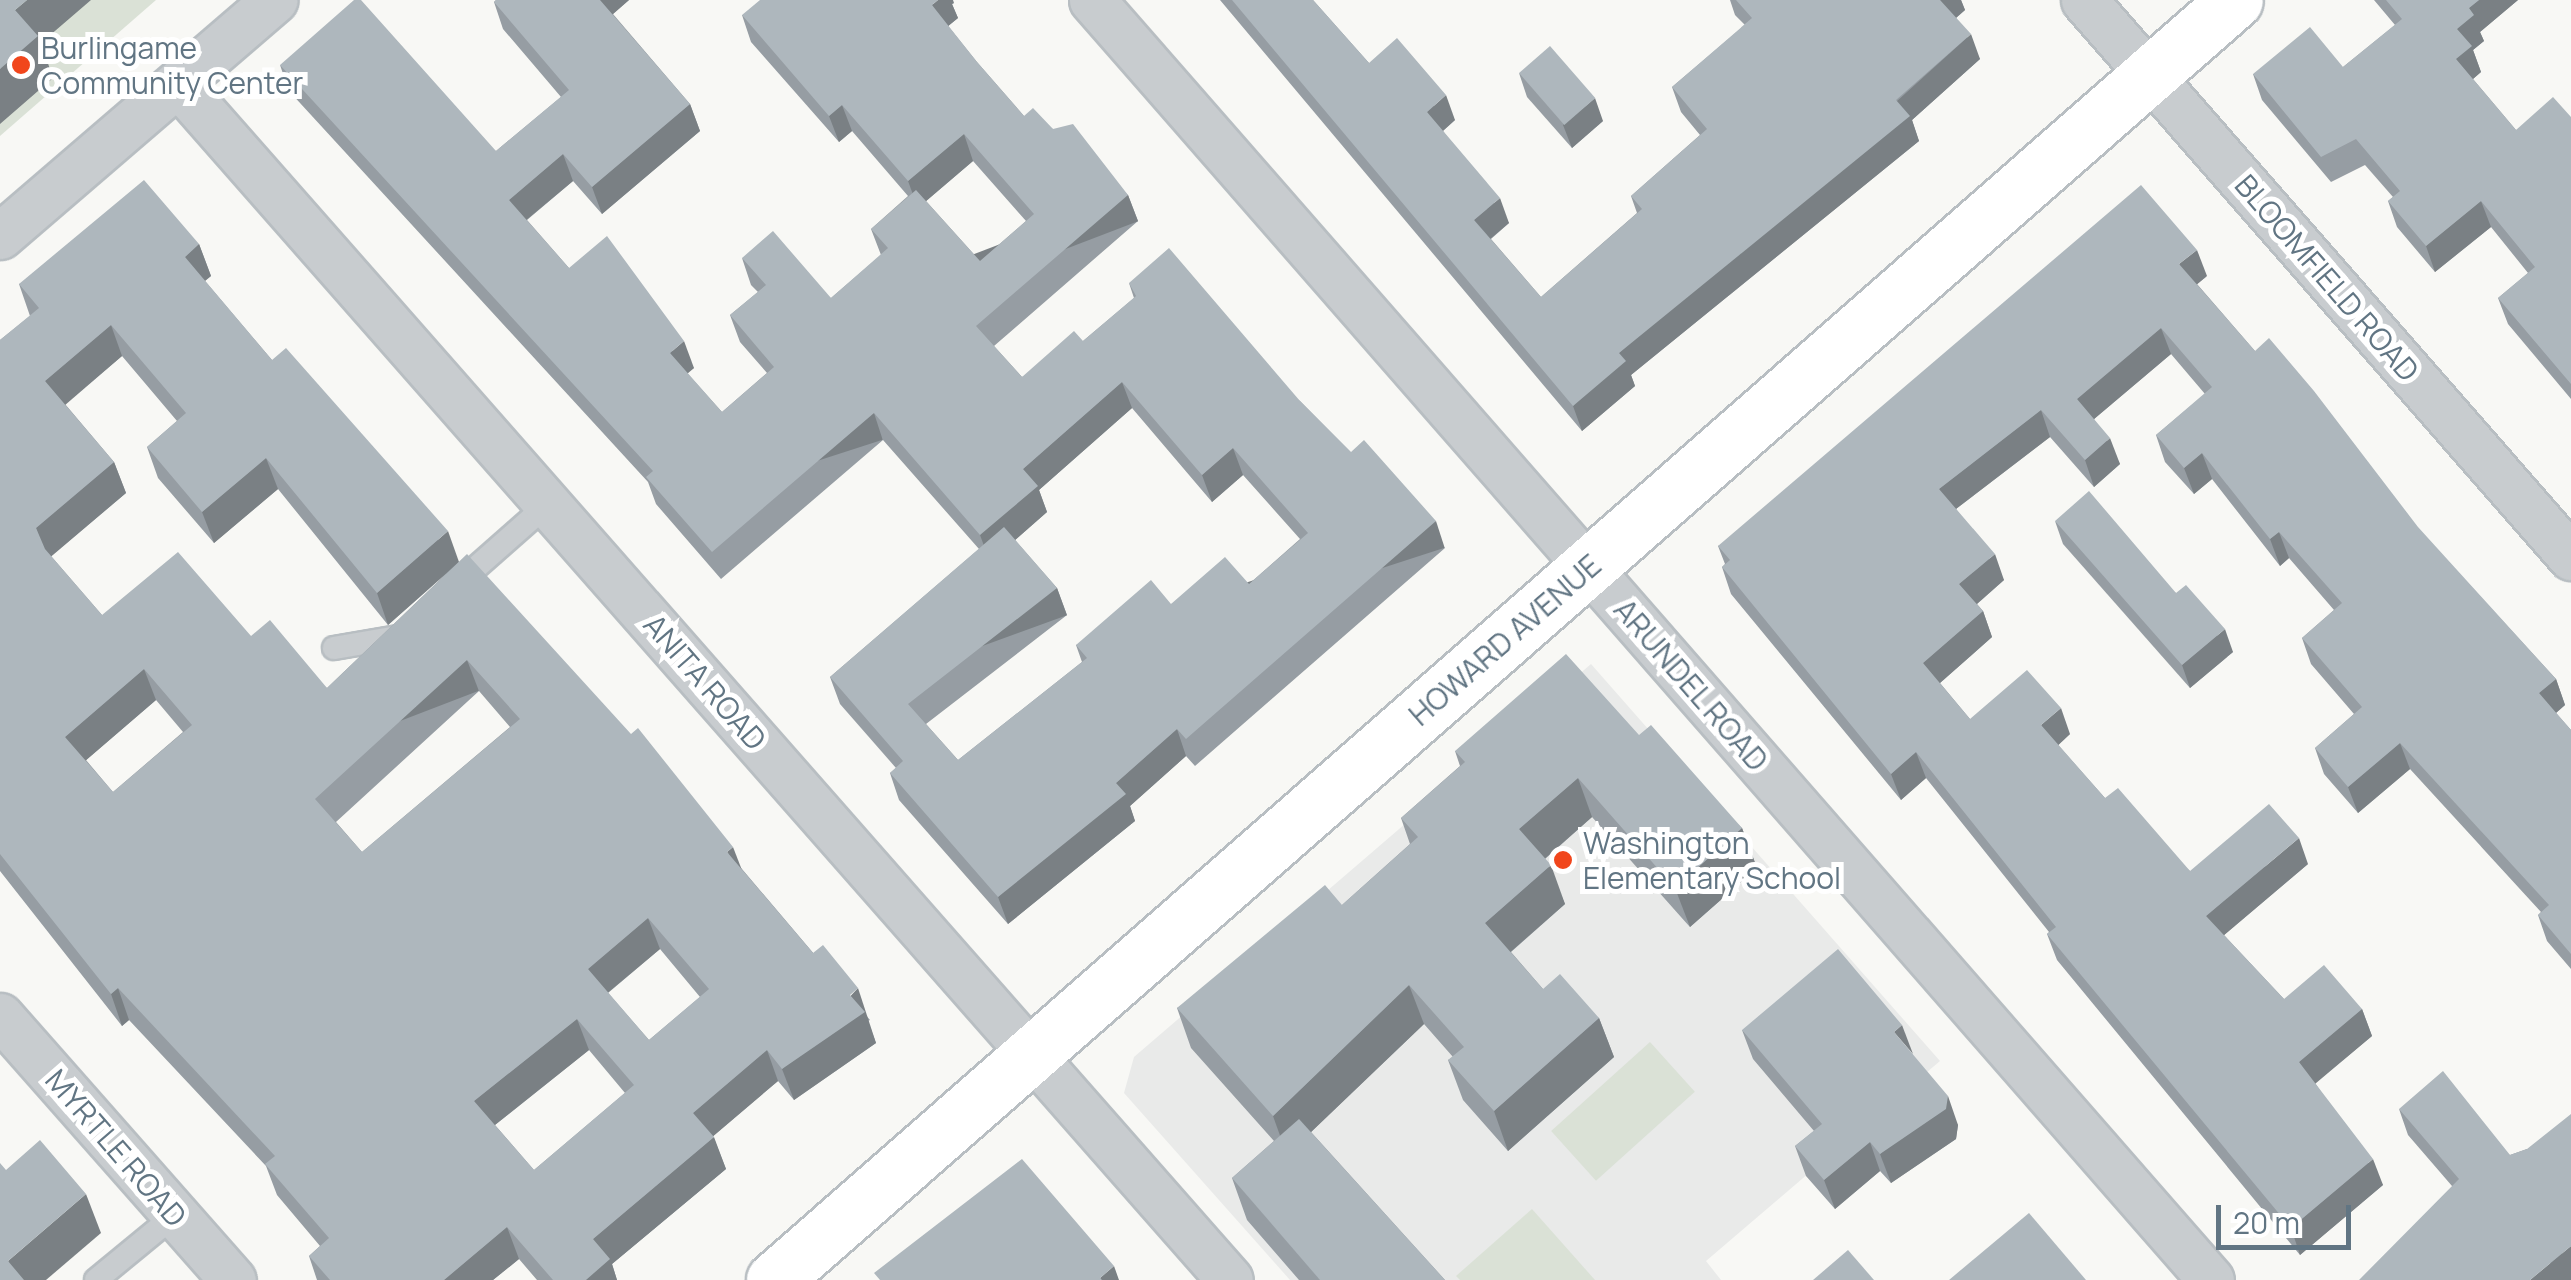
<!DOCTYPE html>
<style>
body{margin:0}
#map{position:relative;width:2571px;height:1280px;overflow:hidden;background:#f8f8f5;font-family:Manrope,sans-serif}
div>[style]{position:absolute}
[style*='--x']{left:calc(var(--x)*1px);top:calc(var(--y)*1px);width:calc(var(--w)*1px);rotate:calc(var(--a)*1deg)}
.built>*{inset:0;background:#e9eae9}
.green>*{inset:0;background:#dae1d6;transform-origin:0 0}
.roads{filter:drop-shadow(2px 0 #b8bec2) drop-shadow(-2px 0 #b8bec2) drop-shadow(0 2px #b8bec2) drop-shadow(0 -2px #b8bec2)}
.lane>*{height:22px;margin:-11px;padding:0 11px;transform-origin:11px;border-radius:11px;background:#c8cccf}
.street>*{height:45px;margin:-22.5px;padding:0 22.5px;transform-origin:22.5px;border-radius:22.5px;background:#c8cccf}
.secondary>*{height:55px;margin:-27.5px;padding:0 27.5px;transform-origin:27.5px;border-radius:27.5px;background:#fff}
.wall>*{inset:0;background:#969da3}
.shaded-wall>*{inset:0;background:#7a8084;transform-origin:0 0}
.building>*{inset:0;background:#aeb7bd;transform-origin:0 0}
.dots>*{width:28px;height:28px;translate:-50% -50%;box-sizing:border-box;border:5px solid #fff;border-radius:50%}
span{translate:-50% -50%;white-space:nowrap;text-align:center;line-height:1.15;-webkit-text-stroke:10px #fff;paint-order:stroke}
.poi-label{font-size:30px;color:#617583}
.left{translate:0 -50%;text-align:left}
.street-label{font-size:30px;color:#617583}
.scale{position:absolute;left:2216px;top:1205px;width:135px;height:45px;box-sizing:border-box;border:5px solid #617583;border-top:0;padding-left:12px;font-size:30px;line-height:35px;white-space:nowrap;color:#617583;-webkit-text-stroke:8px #fff;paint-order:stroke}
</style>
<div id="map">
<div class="built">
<i style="clip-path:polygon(1591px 664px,1940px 1061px,1706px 1261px,1721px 1280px,1290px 1280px,1124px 1093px,1134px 1057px)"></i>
</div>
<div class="green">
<i style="clip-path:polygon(0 0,156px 0,0 136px)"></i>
<i style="left:1650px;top:1042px;width:67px;height:133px;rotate:48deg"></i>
<i style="clip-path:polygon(1532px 1209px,1595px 1280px,1460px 1280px,1456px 1276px)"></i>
</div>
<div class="roads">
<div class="lane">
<i style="--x:455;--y:586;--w:124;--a:-41.4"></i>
<i style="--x:334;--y:648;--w:65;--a:-9.8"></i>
<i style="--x:96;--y:1280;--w:102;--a:-39.4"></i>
</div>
<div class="street">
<i style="--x:1092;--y:0;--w:1700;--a:48.84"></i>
<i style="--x:2084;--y:0;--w:740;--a:48.84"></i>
<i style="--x:179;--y:85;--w:1591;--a:48.67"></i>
<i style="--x:0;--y:236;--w:362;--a:-40.7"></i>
<i style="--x:0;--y:1016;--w:352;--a:48.6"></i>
</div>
<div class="secondary">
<i style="--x:774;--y:1280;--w:1942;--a:-41.22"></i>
</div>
</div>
<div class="wall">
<i style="clip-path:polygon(evenodd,496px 0,629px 0,613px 14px,690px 104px,700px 131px,602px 214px,573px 181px,527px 220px,569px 268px,694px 368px,687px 373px,722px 412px,767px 373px,740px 342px,730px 315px,758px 292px,751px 285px,742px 258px,831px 298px,881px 255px,871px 229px,908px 196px,852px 131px,839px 142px,751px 42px,742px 15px,954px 3px,952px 4px,958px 18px,948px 26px,977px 62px,1024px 116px,1053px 129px,1128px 195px,1138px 221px,994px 346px,1022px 377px,1083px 341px,1134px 298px,1129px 283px,1300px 401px,1445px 548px,1195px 766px,1186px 756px,1130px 806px,1135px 821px,1008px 924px,899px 800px,890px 773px,896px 768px,840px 704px,830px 677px,979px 549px,883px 440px,721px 579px,656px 504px,648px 482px,289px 91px,280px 65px,496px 151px,561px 97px,503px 29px,494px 2px,496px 0,973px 161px,1026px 221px,980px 261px,926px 201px,973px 161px,496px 0,1132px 408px,1212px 502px,1243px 475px,1300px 539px,1249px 584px,1171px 604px,1076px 645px,1082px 662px,958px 760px,926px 724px,1067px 615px,1057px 588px,1015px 540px,1047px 512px,1039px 490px,1132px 408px)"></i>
<i style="clip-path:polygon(1220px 0,1313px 0,1369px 63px,1455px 120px,1443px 131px,1509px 223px,1491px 239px,1541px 297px,1637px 213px,1631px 196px,1700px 135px,1681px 112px,1672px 87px,1745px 25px,1735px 15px,1730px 0,1961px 0,1965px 10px,1956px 18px,1980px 59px,1912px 120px,1919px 141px,1631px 375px,1635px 386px,1582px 431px)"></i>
<i style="clip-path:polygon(2374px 0,2518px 0,2480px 32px,2484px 41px,2473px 50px,2481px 72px,2473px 79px,2516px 130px,2571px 117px,2571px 399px,2508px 324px,2498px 298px,2528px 273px,2491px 227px,2435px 272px,2397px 227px,2388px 201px,2393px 197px,2365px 165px,2331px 182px,2262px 100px,2253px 74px,2343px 67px,2395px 25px)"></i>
<i style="clip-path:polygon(1519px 73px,1603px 121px,1572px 148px,1527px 97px)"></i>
<i style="clip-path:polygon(evenodd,199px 244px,211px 276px,205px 281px,272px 360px,742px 869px,870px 1020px,868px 1021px,876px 1043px,794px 1100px,778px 1081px,713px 1136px,726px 1169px,612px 1264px,617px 1280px,537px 1280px,519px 1259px,493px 1280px,317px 1280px,309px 1256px,320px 1246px,277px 1195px,266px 1166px,129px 1020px,122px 1026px,0 871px,0 340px,30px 316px,19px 284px,199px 244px,122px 356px,177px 421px,147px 447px,158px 478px,214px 543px,278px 489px,388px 625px,447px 573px,327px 688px,251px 636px,102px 615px,51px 556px,126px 493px,114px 462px,65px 404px,122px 356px,199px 244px,479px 691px,510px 727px,362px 852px,336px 822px,479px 691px,199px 244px,156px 700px,183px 732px,113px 792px,86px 760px,156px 700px,199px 244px,660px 949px,700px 997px,649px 1040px,608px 993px,660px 949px,199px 244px,589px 1050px,625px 1093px,534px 1170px,495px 1125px,589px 1050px)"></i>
<i style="clip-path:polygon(2207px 276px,2197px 284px,2255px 351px,2556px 679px,2565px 705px,2556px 713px,2571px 730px,2571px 969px,2547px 941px,2538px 915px,2541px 912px,2410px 769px,2358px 813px,2324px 774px,2315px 748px,2354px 714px,2311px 664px,2302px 638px,2334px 610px,2289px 558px,2280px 566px,2212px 479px,2194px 494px,2165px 462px,2156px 435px,2205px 394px,2171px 354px,2094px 419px,2120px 464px,2094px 487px,2050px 437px,1956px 509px,2004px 580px,1977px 604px,1983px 611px,1992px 637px,1940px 683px,1970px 719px,2070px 734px,2058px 745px,2105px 798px,2190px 871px,2308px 864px,2224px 935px,2284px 999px,2362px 1009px,2372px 1036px,2315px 1083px,2383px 1185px,2300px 1255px,2057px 960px,2047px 934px,2049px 932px,1926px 778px,1901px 800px,1731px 594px,1722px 567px,1725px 564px,1718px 546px)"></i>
<i style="clip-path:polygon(2055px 521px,2176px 593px,2233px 652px,2190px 688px,2063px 544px)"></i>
<i style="clip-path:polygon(1639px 735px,1742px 828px,1757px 868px,1690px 927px,1592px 817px,1545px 859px,1565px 904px,1511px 952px,1543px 989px,1599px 1018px,1614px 1057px,1508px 1151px,1463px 1100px,1448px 1060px,1453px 1057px,1424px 1024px,1311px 1132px,1445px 1280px,1299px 1280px,1247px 1220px,1232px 1178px,1274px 1141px,1191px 1048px,1177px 1008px,1342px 905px,1410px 844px,1401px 818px,1460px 766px,1455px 751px)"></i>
<i style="clip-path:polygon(1742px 1030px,1912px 1054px,1958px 1125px,1956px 1139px,1891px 1183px,1880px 1171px,1835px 1209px,1806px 1176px,1795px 1146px,1814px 1131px,1753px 1059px)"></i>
<i style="clip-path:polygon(2399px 1109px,2510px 1155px,2527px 1149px,2571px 1280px,2452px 1186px,2408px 1135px)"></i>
</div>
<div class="shaded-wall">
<i style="clip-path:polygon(27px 0,91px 0,41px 43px,53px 78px,0 124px,0 69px,15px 10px)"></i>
<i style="clip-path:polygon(598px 0,629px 0,605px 21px)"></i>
<i style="clip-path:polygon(938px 0,953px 0,954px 3px,952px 4px,958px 18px,941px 32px,932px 5px)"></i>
<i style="clip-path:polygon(1940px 0,1961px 0,1965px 10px,1949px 24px)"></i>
<i style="clip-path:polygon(2479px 0,2518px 0,2480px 32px,2484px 41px,2473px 50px,2481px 72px,2466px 85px,2456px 59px,2457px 29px,2469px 8px)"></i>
<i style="clip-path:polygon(1971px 34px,1980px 59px,1912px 120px,1919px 141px,1631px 375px,1635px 386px,1582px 431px,1573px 406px,1619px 353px)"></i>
<i style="clip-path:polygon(1446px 95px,1455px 120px,1436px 137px,1427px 112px)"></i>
<i style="clip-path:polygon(1595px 98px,1603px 121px,1572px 148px,1563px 125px)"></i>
<i style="clip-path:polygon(690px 104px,700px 131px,602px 214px,592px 187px)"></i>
<i style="clip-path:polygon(842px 105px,852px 131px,839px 142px,829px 116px)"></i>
<i style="clip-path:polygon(964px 134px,973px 161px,918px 208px,908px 181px)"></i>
<i style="clip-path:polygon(563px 154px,573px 181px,519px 226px,509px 200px)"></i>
<i style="left:1128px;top:195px;width:28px;height:201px;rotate:69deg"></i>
<i style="clip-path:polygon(1500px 198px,1509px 223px,1483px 245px,1474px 220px)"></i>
<i style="clip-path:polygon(2481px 201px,2491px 227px,2435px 272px,2426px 246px)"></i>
<i style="clip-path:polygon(199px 244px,211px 276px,196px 288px,185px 257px)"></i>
<i style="clip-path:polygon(2197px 250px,2207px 276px,2189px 291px,2179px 264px)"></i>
<i style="clip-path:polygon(111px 325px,122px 356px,57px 412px,45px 381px)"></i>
<i style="clip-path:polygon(2161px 328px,2171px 354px,2087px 425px,2077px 399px)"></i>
<i style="clip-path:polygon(684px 341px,694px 368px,680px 380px,670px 353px)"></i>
<i style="clip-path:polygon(1122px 382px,1132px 408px,1039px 490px,1047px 512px,990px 562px,980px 535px,1023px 469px)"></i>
<i style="clip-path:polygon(2041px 410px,2050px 437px,1948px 515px,1939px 489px)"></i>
<i style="left:874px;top:413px;width:28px;height:213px;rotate:72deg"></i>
<i style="clip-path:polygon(2110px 438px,2120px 464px,2094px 487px,2085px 460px)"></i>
<i style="clip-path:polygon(1233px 448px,1243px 475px,1212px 502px,1202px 475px)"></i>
<i style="clip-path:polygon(2202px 453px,2212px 479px,2194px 494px,2184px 468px)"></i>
<i style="clip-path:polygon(266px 458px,278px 489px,214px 543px,202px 512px)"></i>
<i style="clip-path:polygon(114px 462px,126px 493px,47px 560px,36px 528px)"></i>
<i style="left:1436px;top:521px;width:28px;height:332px;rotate:72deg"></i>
<i style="clip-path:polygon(448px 531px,459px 562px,388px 625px,377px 593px)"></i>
<i style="clip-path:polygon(2279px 532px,2289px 558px,2280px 566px,2270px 539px)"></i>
<i style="clip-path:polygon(1995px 554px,2004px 580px,1969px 611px,1959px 584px)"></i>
<i style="left:1057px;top:588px;width:29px;height:189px;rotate:70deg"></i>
<i style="clip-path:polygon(1983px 611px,1992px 637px,1932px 690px,1923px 663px)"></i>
<i style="clip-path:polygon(2225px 629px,2233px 652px,2190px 688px,2182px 665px)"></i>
<i style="left:467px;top:660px;width:33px;height:206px;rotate:69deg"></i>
<i style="clip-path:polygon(144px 669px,156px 700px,77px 768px,65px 737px)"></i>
<i style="clip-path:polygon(2556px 679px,2565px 705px,2549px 719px,2539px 693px)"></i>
<i style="clip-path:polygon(2061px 708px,2070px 734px,2051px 752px,2041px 725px)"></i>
<i style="clip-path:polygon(1177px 729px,1186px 756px,1130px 806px,1135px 821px,1008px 924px,998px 897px,1116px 783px)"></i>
<i style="clip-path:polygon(2400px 743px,2410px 769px,2358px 813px,2348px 787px)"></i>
<i style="clip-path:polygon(1916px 752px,1926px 778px,1901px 800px,1891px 774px)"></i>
<i style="clip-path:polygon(1578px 778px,1592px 817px,1533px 869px,1519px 829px)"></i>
<i style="clip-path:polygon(1742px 828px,1757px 868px,1690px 927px,1675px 888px)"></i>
<i style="clip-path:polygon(2299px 838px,2308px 864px,2216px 942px,2206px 916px)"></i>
<i style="clip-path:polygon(733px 847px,745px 878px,727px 852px)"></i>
<i style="clip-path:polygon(1551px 865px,1565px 904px,1499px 962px,1485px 923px)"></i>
<i style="clip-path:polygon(648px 918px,660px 949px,599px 1000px,588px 969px)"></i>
<i style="clip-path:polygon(1409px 985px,1424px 1024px,1287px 1155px,1273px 1116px)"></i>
<i style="clip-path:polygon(118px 988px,129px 1020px,122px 1026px,111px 994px)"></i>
<i style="clip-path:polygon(858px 988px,876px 1043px,794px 1100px,782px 1069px)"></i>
<i style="clip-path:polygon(2362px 1009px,2372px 1036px,2309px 1089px,2299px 1062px)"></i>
<i style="clip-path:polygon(1599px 1018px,1614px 1057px,1508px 1151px,1494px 1111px)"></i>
<i style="clip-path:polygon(577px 1019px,589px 1050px,486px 1132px,474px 1101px)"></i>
<i style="clip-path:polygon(1902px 1025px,1913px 1054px,1894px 1032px)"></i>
<i style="clip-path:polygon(767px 1050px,778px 1081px,704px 1144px,693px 1113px)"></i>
<i style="clip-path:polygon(1948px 1096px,1958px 1125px,1956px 1139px,1891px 1183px,1880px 1154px)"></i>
<i style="clip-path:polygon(714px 1137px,726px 1169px,612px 1264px,617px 1280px,586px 1280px,593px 1239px)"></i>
<i style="clip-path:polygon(1870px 1142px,1880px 1171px,1835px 1209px,1824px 1180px)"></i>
<i style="clip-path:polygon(2373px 1159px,2383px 1185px,2300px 1255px,2291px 1228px)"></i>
<i style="clip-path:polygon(86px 1194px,101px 1233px,46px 1280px,15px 1280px,8px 1261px)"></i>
<i style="clip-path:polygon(507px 1227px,519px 1259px,493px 1280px,444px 1280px)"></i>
<i style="clip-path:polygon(2571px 1246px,2571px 1280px,2530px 1280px)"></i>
<i style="clip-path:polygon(1114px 1266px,1119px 1280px,1101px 1280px,1100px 1278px)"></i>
</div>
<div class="building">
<i style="clip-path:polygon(0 0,27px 0,15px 10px,38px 36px,0 69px)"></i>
<i style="clip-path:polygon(354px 0,361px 0,496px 151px,569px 90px,494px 2px,496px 0,600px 0,690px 104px,592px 187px,563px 154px,509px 200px,569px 268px,607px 236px,684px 341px,670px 353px,722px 412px,774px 367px,730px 315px,766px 285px,742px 258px,773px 231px,831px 298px,888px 248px,871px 229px,916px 190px,980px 261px,1034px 214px,964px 134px,908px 181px,842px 105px,829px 116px,742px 15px,760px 0,938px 0,932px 5px,977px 62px,1024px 116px,1033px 108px,1053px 129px,1073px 124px,1128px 195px,976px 326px,1022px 377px,1074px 331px,1083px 341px,1136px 296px,1129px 283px,1169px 248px,1300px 401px,1351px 452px,1364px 440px,1436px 521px,1186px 739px,1177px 729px,1116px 783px,1126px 794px,998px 897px,890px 773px,903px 761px,830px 677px,1004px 527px,1057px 588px,908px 704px,958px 760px,1087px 658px,1076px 645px,1151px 580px,1171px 604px,1225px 557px,1249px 584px,1308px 533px,1233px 448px,1202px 475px,1122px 382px,1023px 469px,1038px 486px,980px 535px,874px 413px,712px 552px,646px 477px,653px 471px,280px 65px)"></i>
<i style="clip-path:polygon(1232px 0,1313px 0,1369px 63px,1397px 38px,1446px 95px,1427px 112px,1500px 198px,1474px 220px,1541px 297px,1642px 209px,1631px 196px,1707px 129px,1672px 87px,1752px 18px,1736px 0,1940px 0,1971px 34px,1896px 100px,1910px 116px,1619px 353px,1626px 361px,1573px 406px)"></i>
<i style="clip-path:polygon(2386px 0,2479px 0,2469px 8px,2474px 15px,2457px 29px,2472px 46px,2456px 59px,2516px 130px,2553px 97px,2571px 117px,2571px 384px,2498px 298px,2535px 267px,2481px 201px,2426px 246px,2388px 201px,2400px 191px,2356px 139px,2321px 157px,2253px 74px,2310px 27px,2343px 67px,2402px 19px)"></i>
<i style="left:1550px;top:46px;width:69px;height:41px;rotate:49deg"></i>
<i style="clip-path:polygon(evenodd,144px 180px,199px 244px,185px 257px,272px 360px,286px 348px,448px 531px,377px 593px,266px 458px,202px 512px,147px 447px,186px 413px,111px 325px,45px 381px,114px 462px,36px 528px,45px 549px,102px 615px,178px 552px,251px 636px,270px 620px,327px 688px,467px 554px,631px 734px,638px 728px,733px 847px,727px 852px,813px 953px,823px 945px,858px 988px,850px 995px,865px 1012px,782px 1069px,767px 1050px,693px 1113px,714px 1137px,593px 1239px,610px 1259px,586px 1280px,553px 1280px,507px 1227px,444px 1280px,330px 1280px,309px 1256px,329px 1238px,265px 1164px,275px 1156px,118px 988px,111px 994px,0 854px,0 340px,39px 308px,19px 284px,144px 180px,467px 660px,520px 719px,362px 852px,315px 799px,467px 660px,144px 180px,144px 669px,192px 725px,113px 792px,65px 737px,144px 669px,144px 180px,648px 918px,709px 989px,649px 1040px,588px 969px,648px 918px,144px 180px,577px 1019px,634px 1085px,534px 1170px,474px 1101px,577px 1019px)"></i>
<i style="clip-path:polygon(2141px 185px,2197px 250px,2179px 264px,2255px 351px,2269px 338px,2314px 391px,2418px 527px,2556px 679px,2539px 693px,2571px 730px,2571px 954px,2538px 915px,2549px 905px,2400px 743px,2348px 787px,2315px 748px,2362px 707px,2302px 638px,2342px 603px,2279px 532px,2270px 539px,2202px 453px,2184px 468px,2156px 435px,2212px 387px,2161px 328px,2077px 399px,2110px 438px,2085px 460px,2041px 410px,1939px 489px,1995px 554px,1959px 584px,1983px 611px,1923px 663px,1970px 719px,2027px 670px,2061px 708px,2041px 725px,2105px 798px,2118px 788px,2190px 871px,2269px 804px,2299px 838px,2206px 916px,2284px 999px,2324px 965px,2362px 1009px,2299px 1062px,2373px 1159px,2291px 1228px,2047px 934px,2056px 927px,1916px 752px,1891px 774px,1722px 567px,1730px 560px,1718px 546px)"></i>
<i style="clip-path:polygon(2089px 491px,2176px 593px,2186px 585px,2225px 629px,2182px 665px,2055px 521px)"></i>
<i style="clip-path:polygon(1566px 654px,1639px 735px,1651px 725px,1742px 828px,1675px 888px,1578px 778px,1519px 829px,1551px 865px,1485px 923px,1543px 989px,1560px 974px,1599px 1018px,1494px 1111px,1448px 1060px,1464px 1047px,1409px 985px,1273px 1116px,1177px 1008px,1325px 885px,1342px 905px,1418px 837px,1401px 818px,1465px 762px,1455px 751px)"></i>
<i style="clip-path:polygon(1838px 949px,1902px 1025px,1894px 1032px,1948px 1096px,1946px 1109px,1880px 1154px,1870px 1142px,1824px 1180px,1795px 1146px,1822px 1124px,1742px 1030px)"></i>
<i style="clip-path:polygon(2443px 1071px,2510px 1155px,2527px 1149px,2571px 1114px,2571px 1246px,2530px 1280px,2359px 1280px,2459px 1179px,2399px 1109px)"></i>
<i style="clip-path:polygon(1299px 1119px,1445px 1280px,1320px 1280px,1232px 1178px)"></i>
<i style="clip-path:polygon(40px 1140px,86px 1194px,8px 1261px,24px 1280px,0 1280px,0 1163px,6px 1170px)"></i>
<i style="clip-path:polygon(1022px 1159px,1114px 1266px,1100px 1278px,1102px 1280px,880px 1280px,874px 1273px)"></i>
<i style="clip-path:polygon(2029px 1213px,2086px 1280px,1949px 1280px)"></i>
<i style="clip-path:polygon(1848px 1250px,1874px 1280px,1813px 1280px)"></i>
</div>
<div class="dots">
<i style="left:21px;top:65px;background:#f1461c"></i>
<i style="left:1563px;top:860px;background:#f1461c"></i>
</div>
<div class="poi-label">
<span class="left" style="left:41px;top:65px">Burlingame<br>Community Center</span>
<span class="left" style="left:1583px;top:860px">Washington<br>Elementary School</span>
</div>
<div class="street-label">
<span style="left:2327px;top:278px;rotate:49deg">BLOOMFIELD ROAD</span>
<span style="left:1505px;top:640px;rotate:-41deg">HOWARD AVENUE</span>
<span style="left:705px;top:682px;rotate:49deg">ANITA ROAD</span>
<span style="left:1691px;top:685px;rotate:49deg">ARUNDEL ROAD</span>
<span style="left:116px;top:1148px;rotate:49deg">MYRTLE ROAD</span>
</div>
<div class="scale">20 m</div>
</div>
